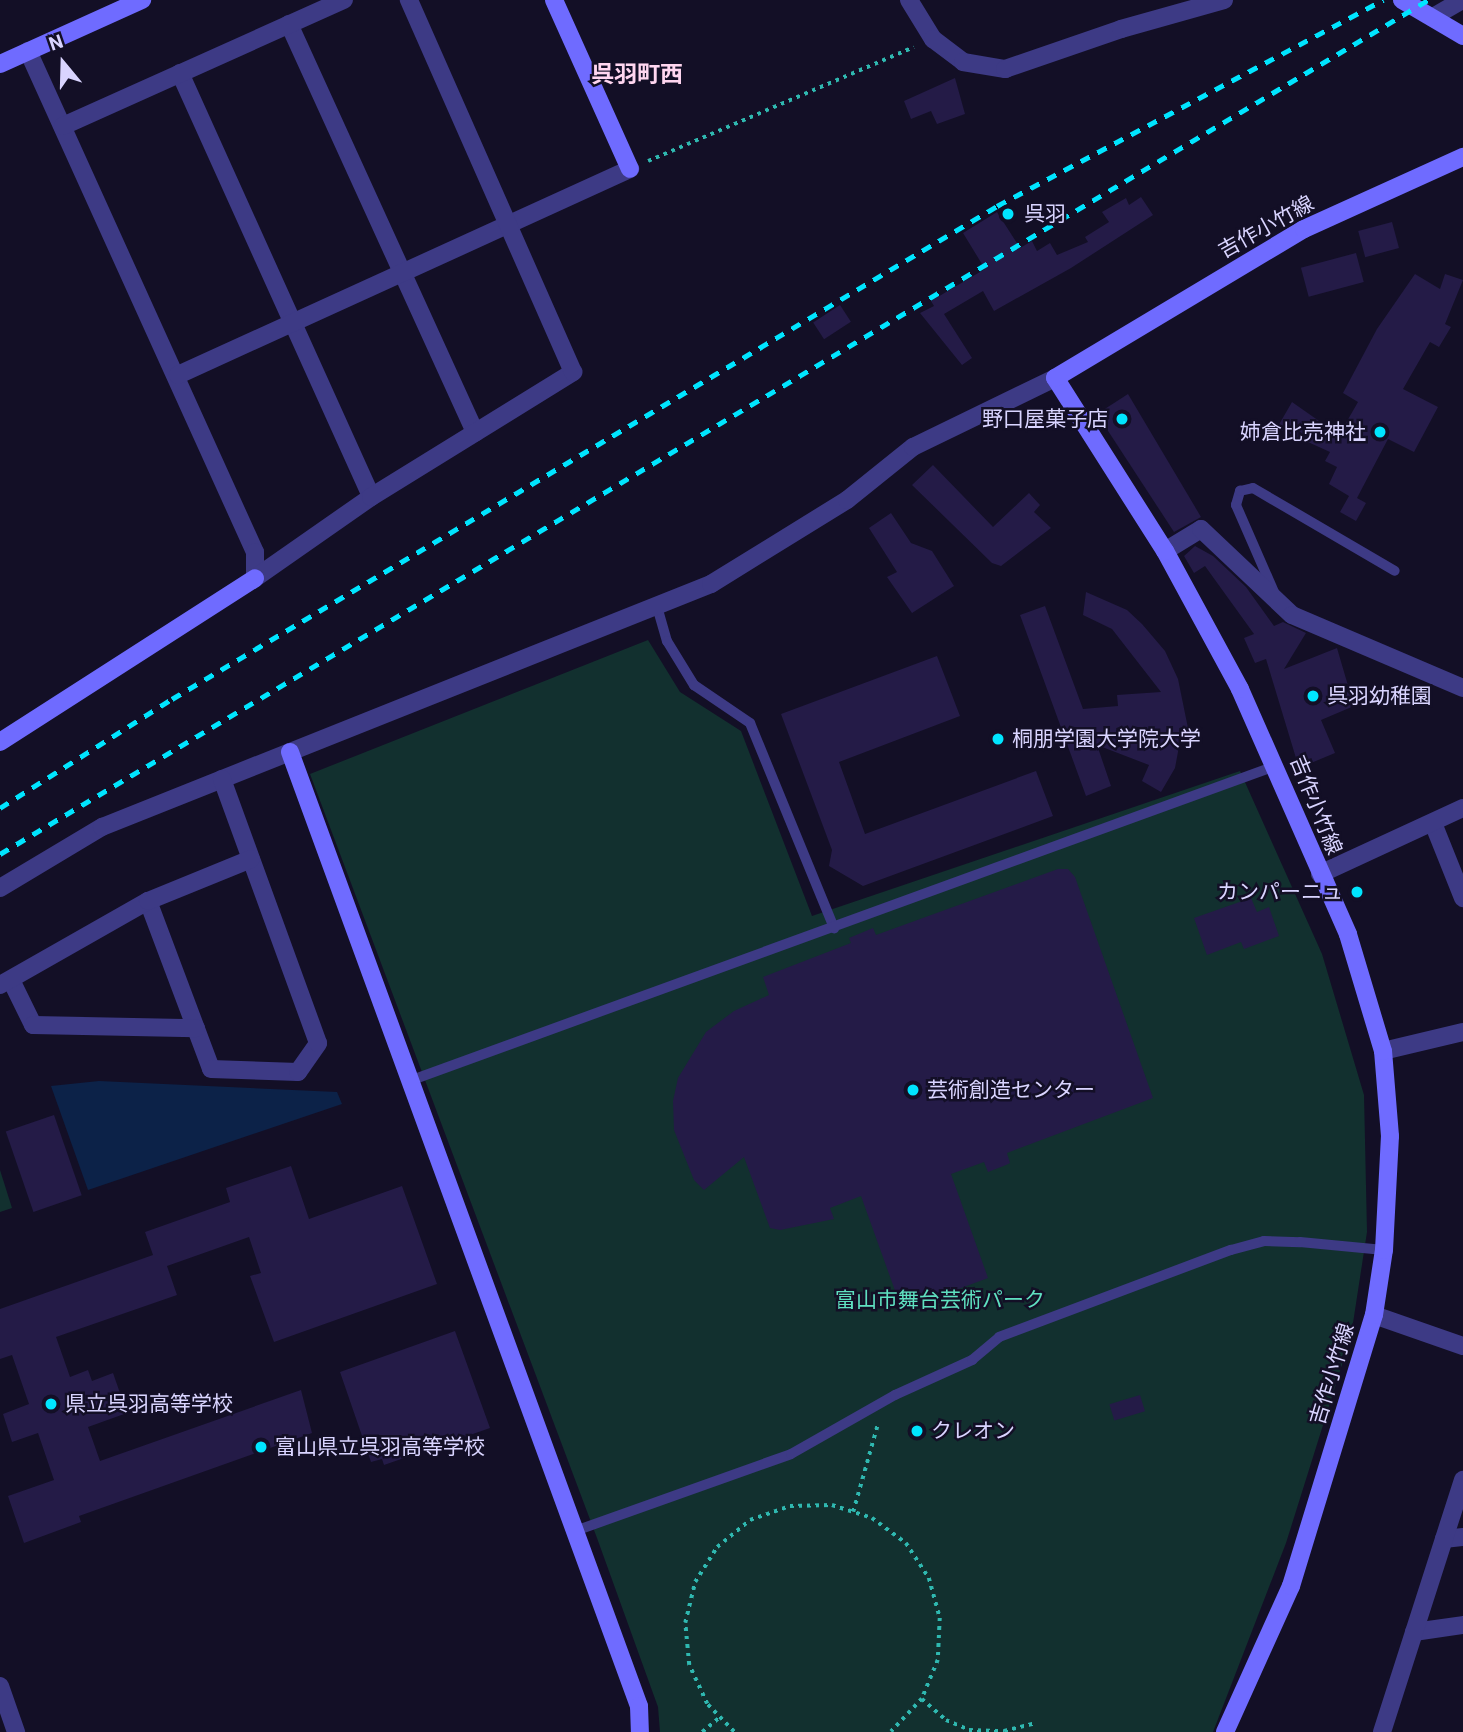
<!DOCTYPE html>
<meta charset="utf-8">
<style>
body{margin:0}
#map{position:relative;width:1463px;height:1732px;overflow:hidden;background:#130f26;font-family:Roboto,"Noto Sans JP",sans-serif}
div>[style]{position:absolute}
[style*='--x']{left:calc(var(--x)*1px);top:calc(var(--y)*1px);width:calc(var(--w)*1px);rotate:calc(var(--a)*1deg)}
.green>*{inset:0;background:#12302f}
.water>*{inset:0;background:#0c2248}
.building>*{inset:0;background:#241b47;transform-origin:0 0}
.path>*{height:3.5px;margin-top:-1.75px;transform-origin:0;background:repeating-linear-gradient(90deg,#2fb8b0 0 3.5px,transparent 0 8.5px)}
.lane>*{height:10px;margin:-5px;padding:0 5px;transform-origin:5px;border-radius:5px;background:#3d3a85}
.street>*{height:18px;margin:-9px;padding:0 9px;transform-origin:9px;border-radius:9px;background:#3d3a85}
.secondary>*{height:18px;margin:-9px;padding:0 9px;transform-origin:9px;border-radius:9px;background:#6f6bff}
.rail>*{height:5px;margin-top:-2.5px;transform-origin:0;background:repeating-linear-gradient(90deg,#00e5ff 0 10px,transparent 0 19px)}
.dots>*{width:19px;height:19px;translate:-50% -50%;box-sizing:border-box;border:4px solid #130f26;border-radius:50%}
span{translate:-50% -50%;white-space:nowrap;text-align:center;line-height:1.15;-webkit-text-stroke:5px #130f26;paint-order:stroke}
.poi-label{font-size:21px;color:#d9d4ff}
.left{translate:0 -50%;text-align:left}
.right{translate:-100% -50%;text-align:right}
.street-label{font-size:21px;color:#d9d4ff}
.park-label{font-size:21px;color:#5fe0c0}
.neighbourhood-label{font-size:23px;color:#ffd6f0;font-weight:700}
.north{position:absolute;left:28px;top:28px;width:70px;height:70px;-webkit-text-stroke:5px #130f26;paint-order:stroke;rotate:341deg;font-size:19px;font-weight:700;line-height:28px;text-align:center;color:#d9d4ff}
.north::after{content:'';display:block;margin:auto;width:24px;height:32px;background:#d9d4ff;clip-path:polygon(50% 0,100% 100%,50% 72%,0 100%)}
</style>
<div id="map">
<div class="green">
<i style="clip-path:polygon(648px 640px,680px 692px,741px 731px,812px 916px,1240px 771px,1322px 954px,1364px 1095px,1367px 1232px,1351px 1336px,1286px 1543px,1213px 1732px,660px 1732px,658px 1707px,597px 1538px,310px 774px)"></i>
<i style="clip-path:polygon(0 1170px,12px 1208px,0 1212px)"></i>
</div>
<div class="water">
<i style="clip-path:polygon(99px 1081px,337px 1092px,342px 1104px,88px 1190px,51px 1086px)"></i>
</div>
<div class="building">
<i style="clip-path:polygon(955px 78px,965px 114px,937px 124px,931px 111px,911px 119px,904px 101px)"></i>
<i style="clip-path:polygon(1141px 197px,1153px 215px,1071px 268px,994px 311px,983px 291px,944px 314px,972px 358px,962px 365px,920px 313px,934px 306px,931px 301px,985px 269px,963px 233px,997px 212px,1020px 248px,1032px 241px,1037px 251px,1050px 243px,1057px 255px,1088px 242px,1085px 237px,1109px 222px,1102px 212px,1126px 198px,1129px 205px)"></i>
<i style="left:1392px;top:222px;width:27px;height:35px;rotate:75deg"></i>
<i style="left:1356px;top:253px;width:30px;height:57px;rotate:75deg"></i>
<i style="clip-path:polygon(1415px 274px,1440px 289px,1445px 274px,1463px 280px,1445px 324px,1451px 327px,1439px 347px,1430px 342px,1403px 389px,1438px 407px,1414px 452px,1388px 439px,1357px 498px,1366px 503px,1356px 521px,1340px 512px,1349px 496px,1329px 484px,1337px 467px,1325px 461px,1330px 452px,1277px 428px,1292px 402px,1339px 435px,1358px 402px,1343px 393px,1377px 329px)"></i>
<i style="left:840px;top:305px;width:20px;height:32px;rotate:57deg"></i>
<i style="clip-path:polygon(1128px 394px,1201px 517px,1174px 532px,1097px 414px)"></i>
<i style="clip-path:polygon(933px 465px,993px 527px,1029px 493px,1040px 505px,1034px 512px,1051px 528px,1001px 566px,992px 563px,912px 485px)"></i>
<i style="clip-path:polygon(891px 513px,911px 543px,932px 551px,954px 586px,912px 613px,887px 577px,897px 572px,869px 528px)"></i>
<i style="clip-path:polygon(1195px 546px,1213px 556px,1246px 587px,1274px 626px,1283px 622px,1306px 633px,1284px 669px,1337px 648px,1354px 706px,1321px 720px,1335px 753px,1299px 768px,1266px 659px,1255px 663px,1244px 638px,1254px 634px,1205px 566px,1194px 573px,1184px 556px)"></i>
<i style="clip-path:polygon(1086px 592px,1127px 610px,1142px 624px,1165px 651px,1178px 679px,1189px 733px,1183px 725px,1175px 768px,1161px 792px,1142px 781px,1149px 765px,1097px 745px,1111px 786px,1086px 796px,1020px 615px,1045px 606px,1083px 709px,1118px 706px,1117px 695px,1161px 692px,1112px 629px,1083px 615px)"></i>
<i style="clip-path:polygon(937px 656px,960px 716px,839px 762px,865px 834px,1036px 771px,1053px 816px,863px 886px,829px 866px,832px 850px,781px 714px)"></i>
<i style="clip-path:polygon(1058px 869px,1068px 869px,1075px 877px,1153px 1098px,1007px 1153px,1010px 1163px,1006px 1165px,988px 1172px,984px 1162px,951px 1174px,988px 1278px,902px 1310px,861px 1196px,830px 1208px,834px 1219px,780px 1230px,770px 1228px,744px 1157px,704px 1190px,694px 1180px,674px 1130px,673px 1101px,678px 1078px,706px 1032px,734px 1011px,769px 995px,763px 977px,851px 943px,849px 938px,873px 928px,876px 935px)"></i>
<i style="clip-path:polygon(1251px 898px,1257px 912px,1269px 907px,1279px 936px,1244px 949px,1241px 942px,1207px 955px,1194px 918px)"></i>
<i style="left:54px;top:1115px;width:85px;height:51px;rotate:71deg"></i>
<i style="clip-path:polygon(291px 1166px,309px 1219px,402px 1186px,437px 1284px,274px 1342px,250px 1276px,261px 1273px,249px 1237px,167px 1266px,177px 1295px,56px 1337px,70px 1377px,88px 1370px,92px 1381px,113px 1373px,127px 1413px,88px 1427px,100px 1461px,301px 1390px,312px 1433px,79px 1516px,81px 1522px,24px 1543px,8px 1496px,54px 1480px,38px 1433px,12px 1442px,3px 1414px,29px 1404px,12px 1355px,0 1359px,0 1309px,153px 1255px,145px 1232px,230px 1202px,226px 1188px)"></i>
<i style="clip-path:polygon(455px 1331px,490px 1428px,384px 1465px,382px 1459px,371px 1462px,340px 1372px)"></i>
<i style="left:1140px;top:1395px;width:17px;height:32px;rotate:73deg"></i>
</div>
<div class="path">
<i style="--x:648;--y:161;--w:289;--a:-23.2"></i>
<i style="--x:853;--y:1512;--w:92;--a:-74.3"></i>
<i style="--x:922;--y:1699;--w:32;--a:41"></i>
<i style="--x:946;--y:1720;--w:25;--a:23"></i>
<i style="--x:969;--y:1730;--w:35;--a:2"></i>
<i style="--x:1004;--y:1731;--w:33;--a:-14"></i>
<i style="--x:702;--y:1732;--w:23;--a:-40"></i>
<i style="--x:734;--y:1732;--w:39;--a:-134"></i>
<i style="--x:707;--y:1704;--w:43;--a:-114.8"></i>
<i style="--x:689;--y:1665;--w:42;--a:-95.4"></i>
<i style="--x:685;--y:1623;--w:42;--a:-76.3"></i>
<i style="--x:695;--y:1582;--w:41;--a:-57.8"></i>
<i style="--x:717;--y:1547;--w:43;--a:-39.3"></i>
<i style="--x:750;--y:1520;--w:42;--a:-19.3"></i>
<i style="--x:790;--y:1506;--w:42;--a:-1.4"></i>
<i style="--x:832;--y:1505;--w:42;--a:18"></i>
<i style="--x:872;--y:1518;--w:42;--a:36.3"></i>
<i style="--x:906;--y:1543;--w:42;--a:56.7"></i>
<i style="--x:929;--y:1578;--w:41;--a:74.6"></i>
<i style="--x:940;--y:1618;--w:42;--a:92.7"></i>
<i style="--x:938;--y:1660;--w:42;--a:112.3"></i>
<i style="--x:922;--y:1699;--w:45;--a:133.2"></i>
</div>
<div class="lane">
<i style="--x:1274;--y:592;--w:95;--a:-113.6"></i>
<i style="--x:1236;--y:505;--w:15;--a:-74"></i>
<i style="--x:1240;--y:491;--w:13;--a:-13"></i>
<i style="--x:1253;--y:488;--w:164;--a:30.3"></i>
<i style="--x:656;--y:603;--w:40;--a:74"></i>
<i style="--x:667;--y:641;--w:52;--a:58.5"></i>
<i style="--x:694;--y:685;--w:68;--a:34.2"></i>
<i style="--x:750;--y:723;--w:222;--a:67.7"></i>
<i style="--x:412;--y:1080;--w:918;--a:-19.99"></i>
<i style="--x:575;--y:1531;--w:229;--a:-19.6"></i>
<i style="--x:791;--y:1454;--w:120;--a:-29.6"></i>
<i style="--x:895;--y:1395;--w:85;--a:-24.4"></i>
<i style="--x:972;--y:1360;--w:35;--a:-40"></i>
<i style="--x:999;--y:1337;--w:248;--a:-20.6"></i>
<i style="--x:1231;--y:1250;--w:34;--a:-15"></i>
<i style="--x:1264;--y:1241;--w:36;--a:2"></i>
<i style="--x:1300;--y:1242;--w:84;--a:5.4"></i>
</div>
<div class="street">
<i style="--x:909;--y:0;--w:46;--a:58.4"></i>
<i style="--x:933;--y:39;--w:38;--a:37"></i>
<i style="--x:963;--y:62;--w:43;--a:9.5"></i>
<i style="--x:1005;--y:69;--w:123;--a:-19"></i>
<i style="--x:1121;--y:29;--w:107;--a:-15.7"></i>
<i style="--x:1433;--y:17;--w:34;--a:-30"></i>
<i style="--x:289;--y:24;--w:449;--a:65.5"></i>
<i style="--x:28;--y:51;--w:550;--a:65.63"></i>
<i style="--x:255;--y:552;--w:26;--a:90"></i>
<i style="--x:180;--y:73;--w:465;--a:65.7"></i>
<i style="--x:63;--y:126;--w:308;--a:-24.2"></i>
<i style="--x:178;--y:375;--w:497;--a:-24.5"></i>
<i style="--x:1165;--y:551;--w:42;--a:-31.4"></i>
<i style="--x:1201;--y:529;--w:125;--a:43.4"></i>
<i style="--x:1292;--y:615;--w:186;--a:23.1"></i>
<i style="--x:255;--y:578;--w:141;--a:-34.9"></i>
<i style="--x:371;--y:497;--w:238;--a:-31.7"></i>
<i style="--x:573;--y:372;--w:407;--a:-113.8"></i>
<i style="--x:1433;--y:823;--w:81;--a:68.2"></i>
<i style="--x:1320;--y:874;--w:157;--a:-24.8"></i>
<i style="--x:0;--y:888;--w:119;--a:-30.9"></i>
<i style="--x:102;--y:827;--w:656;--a:-21.75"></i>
<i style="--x:711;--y:584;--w:160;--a:-31.7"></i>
<i style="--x:847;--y:500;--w:85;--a:-38.8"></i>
<i style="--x:913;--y:447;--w:158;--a:-25.9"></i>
<i style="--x:148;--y:901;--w:179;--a:69.4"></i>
<i style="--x:211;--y:1069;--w:87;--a:2"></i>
<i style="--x:298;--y:1072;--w:35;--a:-55"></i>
<i style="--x:318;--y:1043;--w:281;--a:-110"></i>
<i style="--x:11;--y:980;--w:50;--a:63.9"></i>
<i style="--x:33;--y:1025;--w:163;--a:1.1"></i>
<i style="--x:0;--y:985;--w:170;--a:-29.6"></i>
<i style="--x:148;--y:901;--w:111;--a:-22.2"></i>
<i style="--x:1383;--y:1051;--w:82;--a:-13.4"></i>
<i style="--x:1374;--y:1315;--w:94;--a:19.2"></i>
<i style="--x:1444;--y:1539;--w:19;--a:-6"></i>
<i style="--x:1414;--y:1632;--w:49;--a:-8.1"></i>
<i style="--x:0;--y:1686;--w:49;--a:70.8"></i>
<i style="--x:1382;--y:1732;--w:265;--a:-72.2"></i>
</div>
<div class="secondary">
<i style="--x:554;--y:0;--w:185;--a:65.8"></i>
<i style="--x:1402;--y:0;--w:71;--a:30.5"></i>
<i style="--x:0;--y:64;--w:156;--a:-24.3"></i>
<i style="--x:0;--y:742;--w:303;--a:-32.7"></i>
<i style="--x:290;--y:752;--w:1016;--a:69.91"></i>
<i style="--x:639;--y:1706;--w:26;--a:88"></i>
<i style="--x:1225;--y:1732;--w:160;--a:-65.7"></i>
<i style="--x:1291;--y:1586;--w:283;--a:-73"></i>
<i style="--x:1374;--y:1315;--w:66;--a:-81.3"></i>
<i style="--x:1384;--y:1250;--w:114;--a:-87"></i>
<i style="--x:1390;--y:1136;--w:85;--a:-94.7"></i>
<i style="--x:1383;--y:1051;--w:122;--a:-106.7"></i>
<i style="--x:1348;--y:934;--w:268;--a:-113.8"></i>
<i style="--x:1240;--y:689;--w:157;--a:-118.5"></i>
<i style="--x:1165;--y:551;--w:205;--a:-122.4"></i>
<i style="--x:1055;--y:378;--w:290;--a:-30.9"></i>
<i style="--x:1304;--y:229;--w:175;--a:-24.4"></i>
</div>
<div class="rail">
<i style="--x:0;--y:808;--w:204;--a:-32.4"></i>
<i style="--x:172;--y:699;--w:961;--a:-30.86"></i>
<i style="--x:997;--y:206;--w:438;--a:-28.1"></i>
<i style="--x:0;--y:854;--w:1664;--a:-30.88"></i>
</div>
<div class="dots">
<i style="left:1008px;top:214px;background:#00e5ff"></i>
<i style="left:1122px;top:419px;background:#00e5ff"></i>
<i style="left:1380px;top:432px;background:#00e5ff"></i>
<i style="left:1313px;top:696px;background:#00e5ff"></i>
<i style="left:998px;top:739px;background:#00e5ff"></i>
<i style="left:1357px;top:892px;background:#00e5ff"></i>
<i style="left:913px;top:1090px;background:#00e5ff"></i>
<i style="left:51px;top:1404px;background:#00e5ff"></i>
<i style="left:917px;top:1431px;background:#00e5ff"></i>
<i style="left:261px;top:1447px;background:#00e5ff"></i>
</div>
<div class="poi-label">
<span class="left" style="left:1024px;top:214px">呉羽</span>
<span class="right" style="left:1108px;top:419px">野口屋菓子店</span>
<span class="right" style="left:1366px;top:432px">姉倉比売神社</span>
<span class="left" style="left:1327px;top:696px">呉羽幼稚園</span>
<span class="left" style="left:1012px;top:739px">桐朋学園大学院大学</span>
<span class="right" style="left:1343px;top:892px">カンパーニュ</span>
<span class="left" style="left:927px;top:1090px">芸術創造センター</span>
<span class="left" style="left:65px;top:1404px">県立呉羽高等学校</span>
<span class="left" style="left:931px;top:1431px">クレオン</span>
<span class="left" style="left:275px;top:1447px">富山県立呉羽高等学校</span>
</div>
<div class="street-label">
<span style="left:1266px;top:227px;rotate:-29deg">吉作小竹線</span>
<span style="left:1316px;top:805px;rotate:68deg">吉作小竹線</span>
<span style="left:1332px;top:1374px;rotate:-73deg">吉作小竹線</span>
</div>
<div class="park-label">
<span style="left:940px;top:1300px">富山市舞台芸術パーク</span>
</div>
<div class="neighbourhood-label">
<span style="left:637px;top:75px">呉羽町西</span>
</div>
<div class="north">N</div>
</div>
